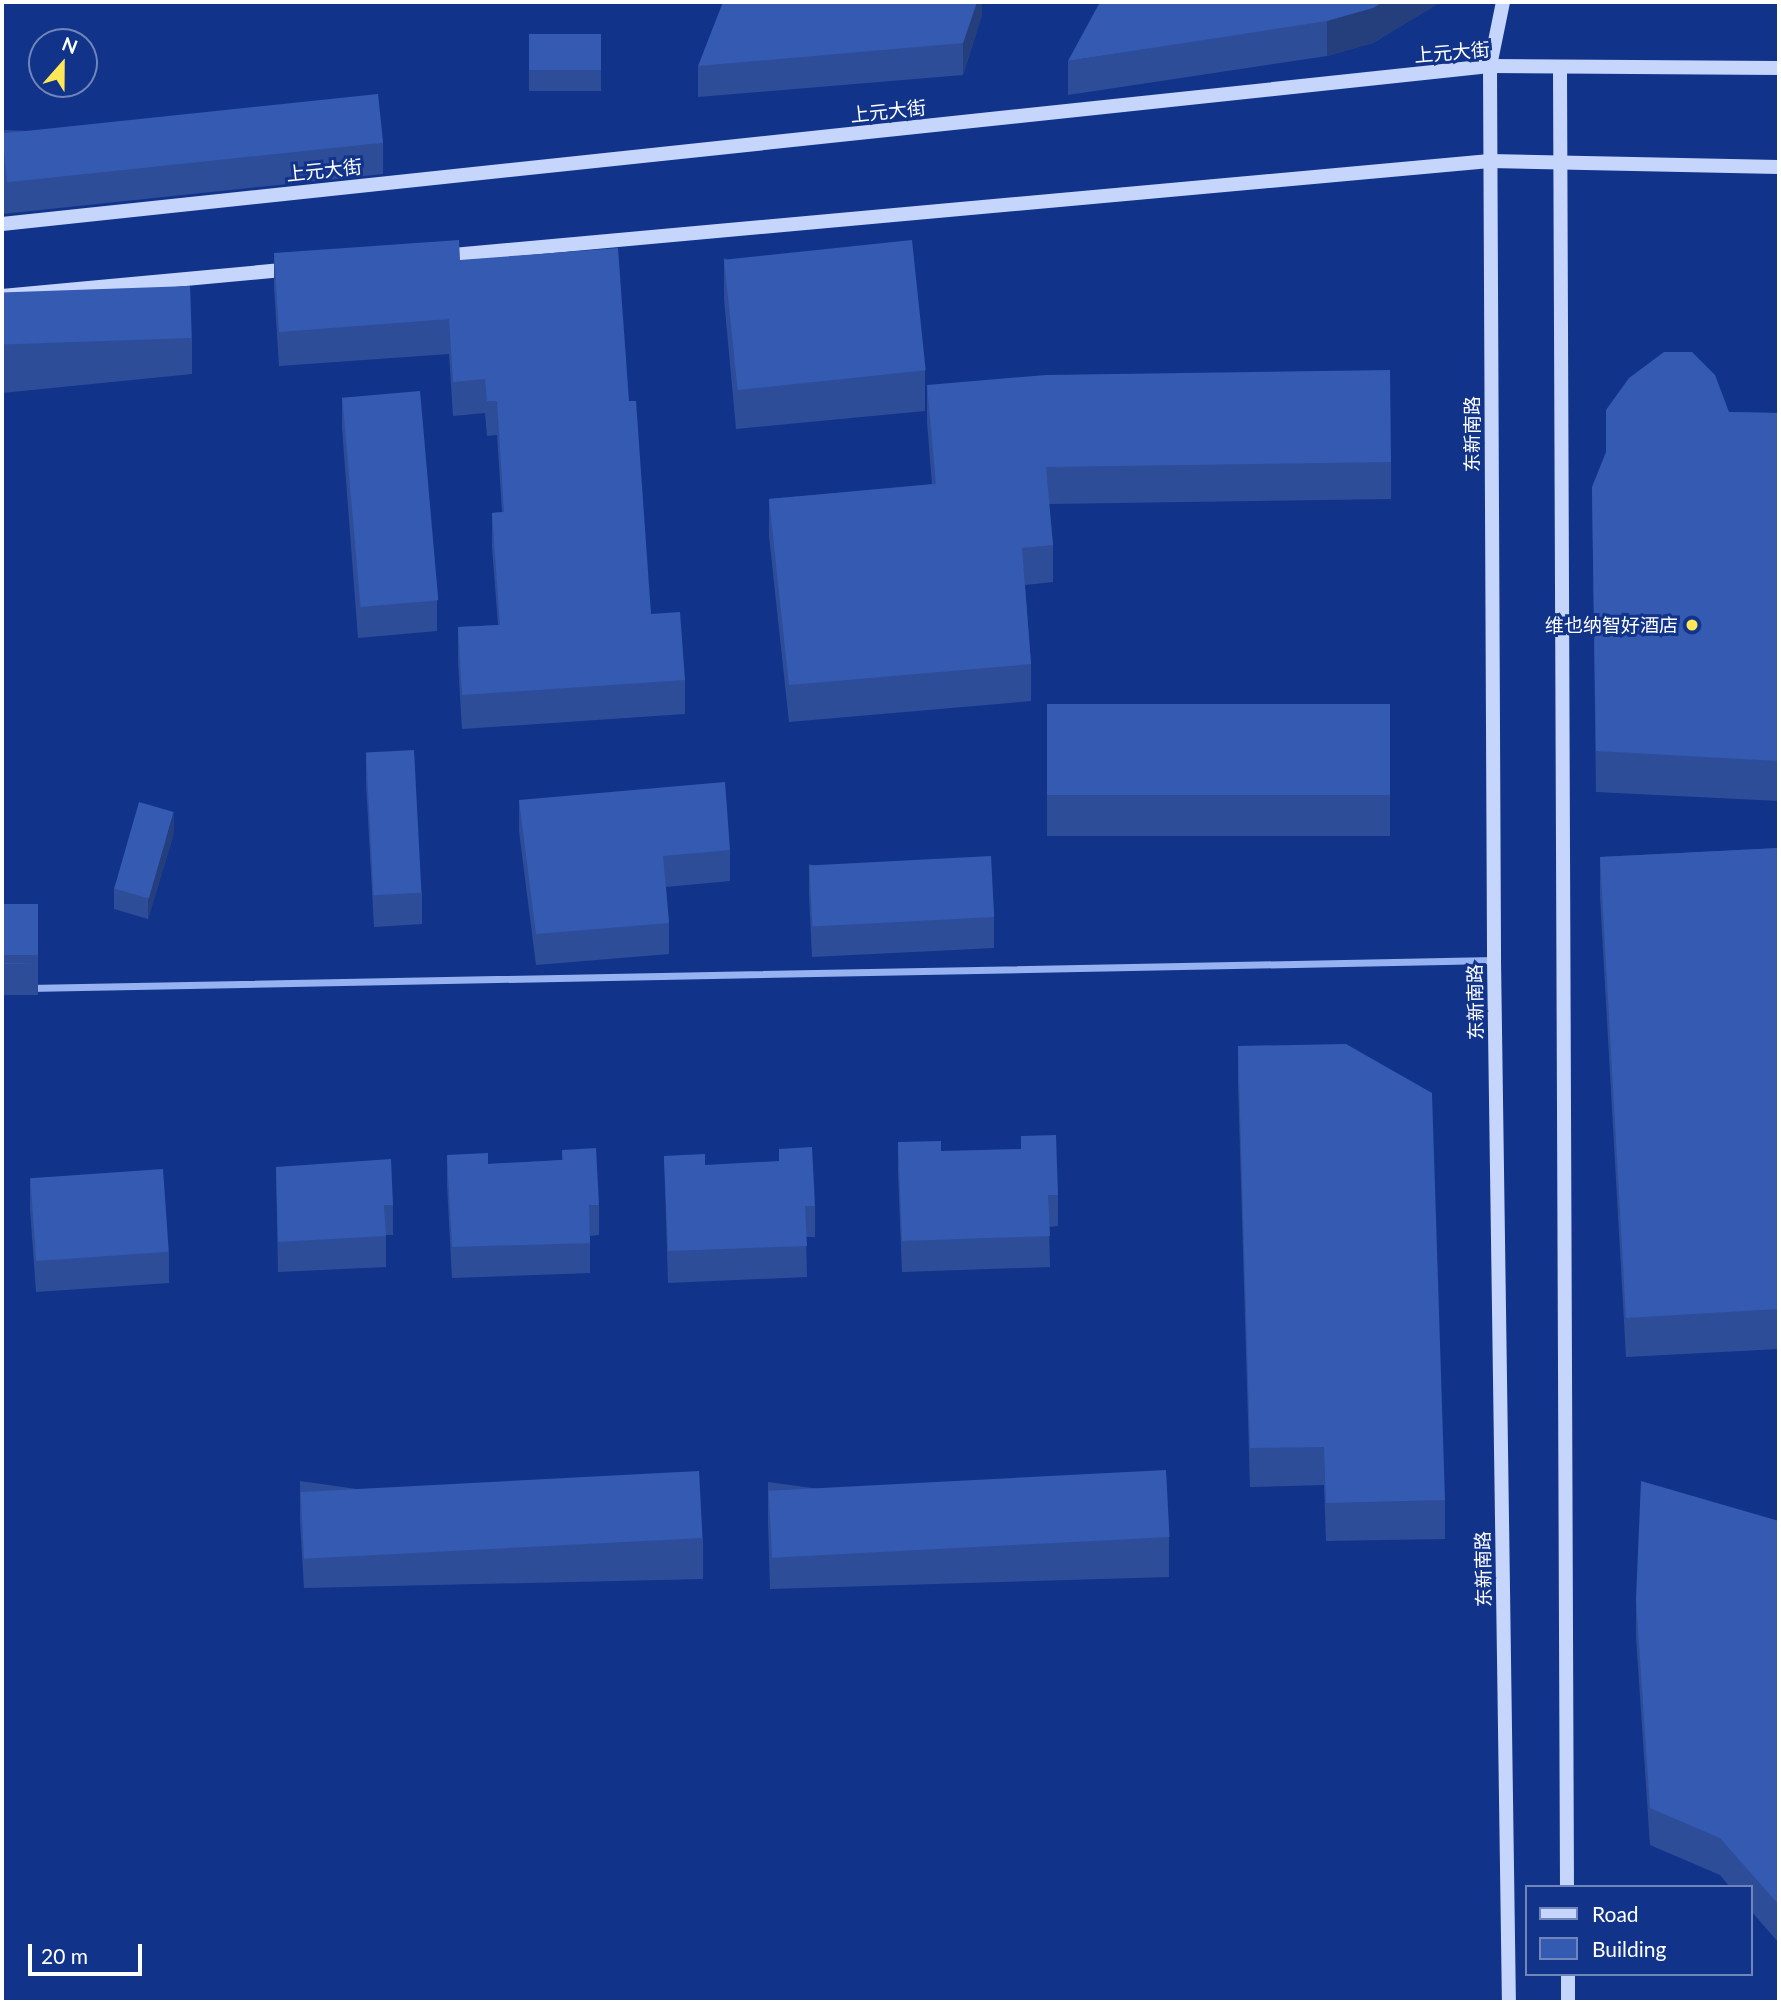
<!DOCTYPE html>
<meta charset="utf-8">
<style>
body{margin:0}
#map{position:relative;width:1781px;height:2004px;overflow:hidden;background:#11348a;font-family:Lato,"Noto Sans SC",sans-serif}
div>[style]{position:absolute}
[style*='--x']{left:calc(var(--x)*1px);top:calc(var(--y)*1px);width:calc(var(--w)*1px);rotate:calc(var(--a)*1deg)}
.minor>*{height:7px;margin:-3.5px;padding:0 3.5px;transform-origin:3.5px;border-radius:3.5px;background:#97b2f1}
.secondary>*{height:14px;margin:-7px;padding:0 7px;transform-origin:7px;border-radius:7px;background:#c5d5fc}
.wall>*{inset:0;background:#2e4d99;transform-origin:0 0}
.shaded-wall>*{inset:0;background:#253f7d}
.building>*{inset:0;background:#355ab2;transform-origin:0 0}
.dots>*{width:19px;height:19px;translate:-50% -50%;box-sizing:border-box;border:4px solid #11348a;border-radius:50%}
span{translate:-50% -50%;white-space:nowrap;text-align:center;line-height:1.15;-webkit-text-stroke:6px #11348a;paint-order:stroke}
.street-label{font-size:19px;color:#fff}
.poi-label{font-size:19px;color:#fff}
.right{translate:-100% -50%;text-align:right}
.frame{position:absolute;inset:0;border:4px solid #fff;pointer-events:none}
.legend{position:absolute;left:1525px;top:1885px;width:228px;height:91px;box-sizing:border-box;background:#11348a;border:2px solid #7085b9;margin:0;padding:9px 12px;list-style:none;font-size:21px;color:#fff}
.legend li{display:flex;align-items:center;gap:14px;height:35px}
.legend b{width:35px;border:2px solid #7085b9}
.north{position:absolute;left:28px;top:28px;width:70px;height:70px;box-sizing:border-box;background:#11348a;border:2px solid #7085b9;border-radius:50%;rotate:21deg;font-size:19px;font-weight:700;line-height:28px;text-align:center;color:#fff}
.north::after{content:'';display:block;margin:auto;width:24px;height:32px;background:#ffe757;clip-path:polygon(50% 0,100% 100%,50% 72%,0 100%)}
.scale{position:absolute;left:28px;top:1944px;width:114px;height:32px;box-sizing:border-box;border:4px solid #fff;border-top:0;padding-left:9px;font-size:21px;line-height:24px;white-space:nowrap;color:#fff;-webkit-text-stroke:5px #11348a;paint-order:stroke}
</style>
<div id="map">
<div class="minor">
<i style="--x:28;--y:988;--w:1466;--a:-1.09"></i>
</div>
<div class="secondary">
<i style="--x:1503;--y:2;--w:65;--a:101.5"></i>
<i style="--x:1490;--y:66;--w:894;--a:89.74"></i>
<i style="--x:1494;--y:960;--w:1042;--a:89.18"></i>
<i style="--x:1560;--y:67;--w:1820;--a:89.78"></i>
<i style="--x:2;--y:224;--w:1496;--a:-6.06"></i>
<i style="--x:1490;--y:66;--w:289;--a:0.4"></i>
<i style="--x:442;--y:256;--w:1052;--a:-5.18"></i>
<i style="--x:1490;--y:161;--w:289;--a:1.2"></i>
<i style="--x:2;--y:296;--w:292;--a:-5.3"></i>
<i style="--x:1568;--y:1974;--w:28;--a:90"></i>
</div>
<div class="wall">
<i style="clip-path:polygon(982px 2px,982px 15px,963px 75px,698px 97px,698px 66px)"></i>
<i style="clip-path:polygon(1441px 2px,1373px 43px,1327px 56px,1068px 95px,1068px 61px)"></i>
<i style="left:601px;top:34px;width:57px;height:72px;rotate:90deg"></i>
<i style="clip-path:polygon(2px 130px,383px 143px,383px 174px,2px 214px)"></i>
<i style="clip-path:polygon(274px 253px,460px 260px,629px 401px,651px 614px,685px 680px,685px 714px,462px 729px,458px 662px,458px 627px,498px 625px,492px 547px,492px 513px,502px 512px,497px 435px,487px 436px,485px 413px,453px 416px,449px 354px,279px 366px,274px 287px)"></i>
<i style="clip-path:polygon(724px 258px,925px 370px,925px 411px,736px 429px,724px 299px)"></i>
<i style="clip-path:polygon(2px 306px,192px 338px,192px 374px,2px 393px)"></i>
<i style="clip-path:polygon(927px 385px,1391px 462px,1391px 499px,1049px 504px,1053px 545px,1053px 582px,1025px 585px,1031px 664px,1031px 701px,789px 722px,769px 536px,769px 499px,932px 484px,927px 422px)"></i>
<i style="clip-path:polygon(342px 396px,437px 600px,437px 631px,358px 638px,342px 428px)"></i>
<i style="clip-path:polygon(1729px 412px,1779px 413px,1779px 801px,1596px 792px,1592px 487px)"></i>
<i style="left:1047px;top:704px;width:343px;height:132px"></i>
<i style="clip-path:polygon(366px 752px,422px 893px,422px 924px,374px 927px,366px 783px)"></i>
<i style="clip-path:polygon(519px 800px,730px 850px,730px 881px,666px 887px,669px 923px,669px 954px,536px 965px,519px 831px)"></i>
<i style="clip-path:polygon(174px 833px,148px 919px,114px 909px,114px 888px)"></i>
<i style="clip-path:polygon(1779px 848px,1779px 1349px,1626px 1357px,1600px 897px,1600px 857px)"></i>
<i style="clip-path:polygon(809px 864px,994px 917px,994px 948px,812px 957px,809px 895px)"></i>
<i style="left:2px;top:904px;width:36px;height:91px"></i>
<i style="clip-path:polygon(1238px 1046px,1445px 1500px,1445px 1539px,1326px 1541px,1324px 1485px,1250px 1487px,1238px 1084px)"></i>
<i style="clip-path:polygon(898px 1142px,941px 1151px,1058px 1195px,1058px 1226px,1049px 1227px,1050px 1267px,902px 1272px,898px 1173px)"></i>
<i style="clip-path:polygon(562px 1150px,599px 1205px,599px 1235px,590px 1236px,590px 1273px,452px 1278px,447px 1185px,447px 1155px,488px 1164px,562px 1160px)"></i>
<i style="clip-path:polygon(664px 1156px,705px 1165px,815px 1206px,815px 1237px,806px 1237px,807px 1277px,668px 1283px)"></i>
<i style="clip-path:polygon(276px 1167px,393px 1205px,393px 1235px,386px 1235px,386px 1267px,278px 1272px)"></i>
<i style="clip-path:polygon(30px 1178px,169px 1252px,169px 1283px,36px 1292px,30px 1209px)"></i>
<i style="clip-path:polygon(300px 1481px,703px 1538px,703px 1579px,304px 1588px,300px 1522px)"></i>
<i style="clip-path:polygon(768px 1482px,1169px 1537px,1169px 1577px,770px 1589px,768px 1522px)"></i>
<i style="clip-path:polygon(1779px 1521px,1779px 1943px,1751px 1911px,1751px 1887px,1730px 1887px,1720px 1875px,1650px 1845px,1636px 1637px,1636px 1599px)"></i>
</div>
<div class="shaded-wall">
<i style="clip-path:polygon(977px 2px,982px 2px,982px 15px,963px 75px,963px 43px)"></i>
<i style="clip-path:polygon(1383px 2px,1441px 2px,1373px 43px,1327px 56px,1327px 21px)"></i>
<i style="clip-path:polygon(174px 812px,174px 833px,148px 919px,148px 898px)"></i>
</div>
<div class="building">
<i style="clip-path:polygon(723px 2px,977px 2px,963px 43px,698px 66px)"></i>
<i style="clip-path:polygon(1100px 2px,1383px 2px,1373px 8px,1327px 21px,1068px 61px)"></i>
<i style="left:601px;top:34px;width:36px;height:72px;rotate:90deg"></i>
<i style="left:378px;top:94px;width:49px;height:378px;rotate:84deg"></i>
<i style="clip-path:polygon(459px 240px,460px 260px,618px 248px,629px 401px,636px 401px,651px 614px,680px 612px,685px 680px,462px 695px,458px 627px,500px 625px,492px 513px,504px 512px,497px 401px,487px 401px,485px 379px,453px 382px,449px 319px,279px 332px,274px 253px)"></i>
<i style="left:912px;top:240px;width:131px;height:189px;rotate:84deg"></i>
<i style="left:190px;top:286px;width:52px;height:189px;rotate:88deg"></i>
<i style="clip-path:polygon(1664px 352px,1692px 352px,1715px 375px,1729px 412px,1779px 413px,1779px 761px,1596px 751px,1592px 487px,1606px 452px,1606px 410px,1629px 378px)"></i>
<i style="clip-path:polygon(1390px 370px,1391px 462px,1046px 467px,1053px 545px,1022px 548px,1031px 664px,789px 685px,769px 499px,936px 484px,927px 385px,1046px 375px)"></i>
<i style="left:420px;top:391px;width:210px;height:78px;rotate:85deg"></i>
<i style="left:1047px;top:704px;width:343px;height:91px"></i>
<i style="left:414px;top:750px;width:143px;height:48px;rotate:87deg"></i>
<i style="clip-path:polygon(725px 782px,730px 850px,663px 856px,669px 923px,536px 934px,519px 800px)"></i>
<i style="left:139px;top:802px;width:36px;height:90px;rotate:16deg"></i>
<i style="clip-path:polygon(1779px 848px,1779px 1309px,1626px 1318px,1600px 857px)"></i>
<i style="left:991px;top:856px;width:61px;height:182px;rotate:87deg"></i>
<i style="left:2px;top:904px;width:36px;height:51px"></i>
<i style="clip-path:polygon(2px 963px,38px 964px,2px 964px)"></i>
<i style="clip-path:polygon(1346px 1044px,1432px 1093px,1445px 1500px,1326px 1503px,1324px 1447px,1250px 1448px,1238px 1046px)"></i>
<i style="clip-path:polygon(1056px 1135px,1058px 1195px,1048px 1195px,1050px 1236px,902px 1241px,898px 1142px,941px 1141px,941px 1151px,1021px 1149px,1021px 1136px)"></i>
<i style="clip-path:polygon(812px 1147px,815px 1206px,805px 1206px,807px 1246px,668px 1251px,664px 1156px,705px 1154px,705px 1165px,779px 1161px,779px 1149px)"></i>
<i style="clip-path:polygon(596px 1148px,599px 1205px,589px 1205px,590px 1243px,452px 1247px,447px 1155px,488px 1153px,488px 1164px,563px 1160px,562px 1150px)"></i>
<i style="clip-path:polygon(391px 1159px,393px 1205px,384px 1205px,386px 1236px,278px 1242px,276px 1167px)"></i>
<i style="left:163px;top:1169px;width:83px;height:133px;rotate:86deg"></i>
<i style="left:1166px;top:1470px;width:67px;height:398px;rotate:87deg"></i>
<i style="left:699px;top:1471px;width:67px;height:399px;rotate:87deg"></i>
<i style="clip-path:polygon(1641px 1481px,1779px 1521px,1779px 1905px,1720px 1838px,1650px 1808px,1636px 1599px)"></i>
</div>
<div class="dots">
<i style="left:1692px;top:625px;background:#ffe757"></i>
</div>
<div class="street-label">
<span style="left:1452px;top:52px;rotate:-5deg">上元大街</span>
<span style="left:888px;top:111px;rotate:-6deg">上元大街</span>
<span style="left:324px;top:170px;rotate:-6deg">上元大街</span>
<span style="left:1472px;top:434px;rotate:-90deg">东新南路</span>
<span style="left:1475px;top:1002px;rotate:-91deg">东新南路</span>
<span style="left:1483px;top:1569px;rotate:-91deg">东新南路</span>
</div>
<div class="poi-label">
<span class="right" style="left:1678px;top:625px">维也纳智好酒店</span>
</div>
<div class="frame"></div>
<ul class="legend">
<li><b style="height:9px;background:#c5d5fc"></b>Road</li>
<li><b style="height:19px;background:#355ab2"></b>Building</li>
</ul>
<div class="north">N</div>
<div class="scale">20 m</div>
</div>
